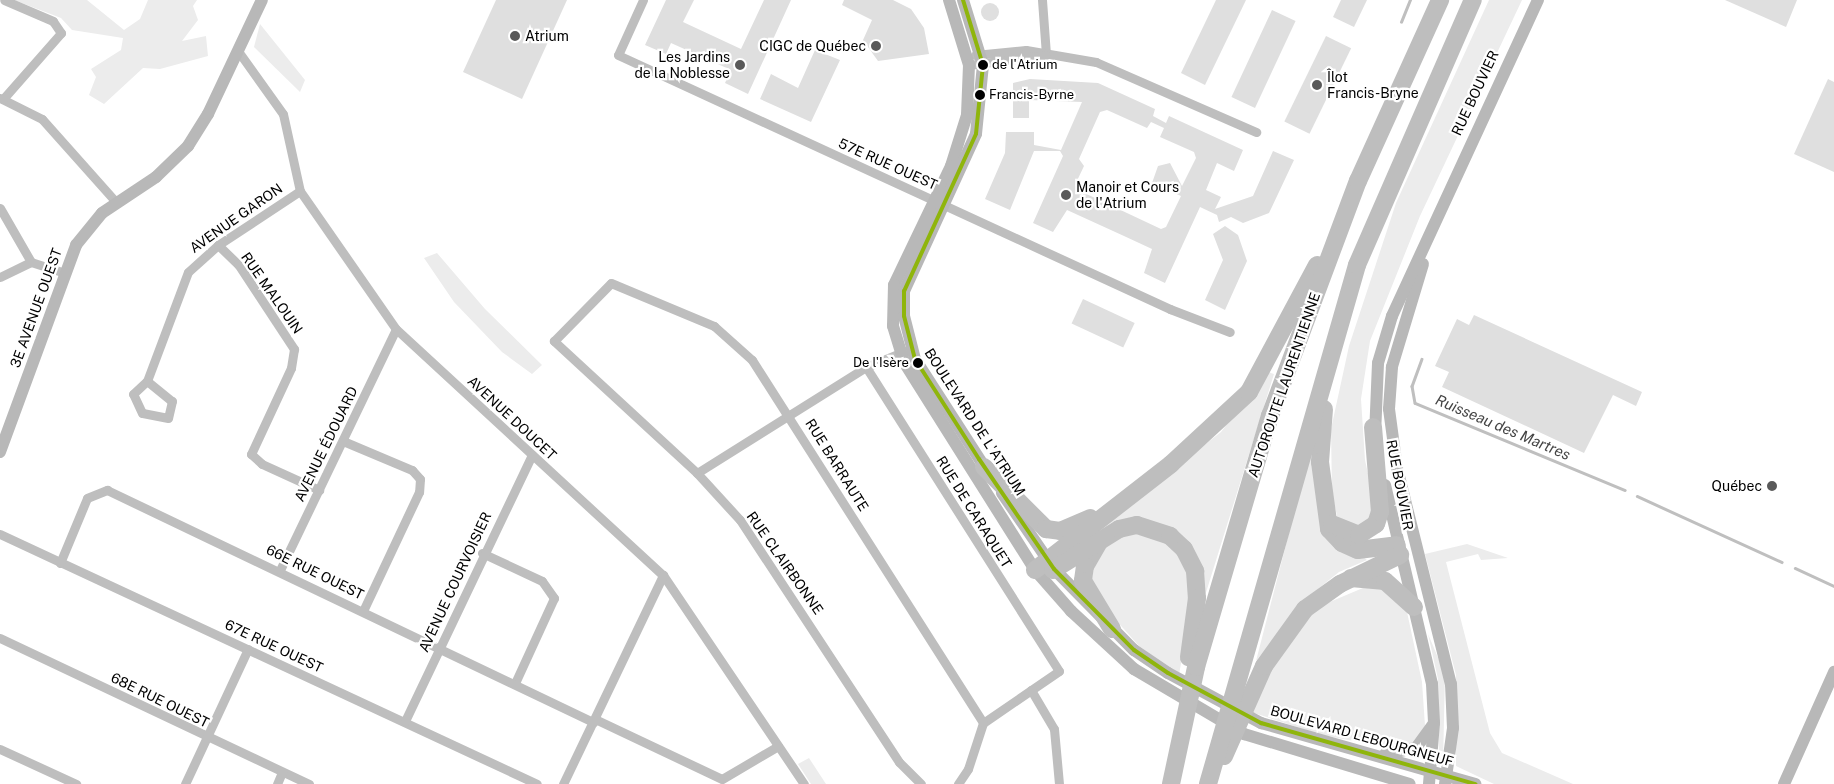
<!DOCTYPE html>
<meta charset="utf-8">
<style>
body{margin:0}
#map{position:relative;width:1834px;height:784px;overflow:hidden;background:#fff;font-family:"Public Sans",sans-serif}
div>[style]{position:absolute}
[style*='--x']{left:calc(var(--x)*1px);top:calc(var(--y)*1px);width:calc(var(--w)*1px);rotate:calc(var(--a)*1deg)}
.green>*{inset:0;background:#ececec}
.stream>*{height:2.5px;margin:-1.25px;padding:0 1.25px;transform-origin:1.25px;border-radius:1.25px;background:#bfbfbf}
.building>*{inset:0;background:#dfdfdf;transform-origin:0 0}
.round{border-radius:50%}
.street>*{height:9px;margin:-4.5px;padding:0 4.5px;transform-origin:4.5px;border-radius:4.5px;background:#bebebe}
.secondary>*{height:12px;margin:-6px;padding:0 6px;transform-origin:6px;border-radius:6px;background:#b8b8b8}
.highway>*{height:18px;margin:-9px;padding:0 9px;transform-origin:9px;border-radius:9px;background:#bebebe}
.bus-1>*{height:4px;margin:-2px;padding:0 2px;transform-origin:2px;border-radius:2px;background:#8fb50c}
.dots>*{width:14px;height:14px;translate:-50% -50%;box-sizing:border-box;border:2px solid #fff;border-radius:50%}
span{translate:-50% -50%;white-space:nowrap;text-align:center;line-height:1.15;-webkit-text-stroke:4.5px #fff;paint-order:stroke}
.bus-label{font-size:13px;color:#000}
.left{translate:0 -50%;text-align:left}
.right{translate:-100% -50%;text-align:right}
.poi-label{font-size:14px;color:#000}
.street-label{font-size:14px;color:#000}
.water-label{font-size:15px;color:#444;font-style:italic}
</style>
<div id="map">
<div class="green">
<i style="clip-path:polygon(14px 0,87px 0,124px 30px,140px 19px,148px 0,197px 0,193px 6px,198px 20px,182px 41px,206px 36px,208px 56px,160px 69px,143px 68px,104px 104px,89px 95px,96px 77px,91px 69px,121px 50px,123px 38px,72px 30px,61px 18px)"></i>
<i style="clip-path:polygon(1489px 0,1522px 0,1420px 216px,1370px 341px,1361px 399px,1365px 460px,1374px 501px,1372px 519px,1361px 526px,1338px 520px,1332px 494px,1331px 429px,1349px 346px,1396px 203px)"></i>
<i style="clip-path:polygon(260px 24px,305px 80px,300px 92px,254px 47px)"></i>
<i style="clip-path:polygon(437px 253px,485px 309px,542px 365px,532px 374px,502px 352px,454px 302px,424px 258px)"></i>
<i style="clip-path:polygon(1268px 372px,1274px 374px,1204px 599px,1170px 531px,1093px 537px,1090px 534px,1221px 432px)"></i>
<i style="clip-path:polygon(1311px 448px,1320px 525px,1367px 560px,1339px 572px,1308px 597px,1256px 661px)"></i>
<i style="clip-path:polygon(1127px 533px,1153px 533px,1184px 557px,1193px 593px,1179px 675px,1139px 646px,1090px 591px,1096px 552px)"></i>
<i style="clip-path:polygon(1467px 544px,1508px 558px,1481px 560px,1478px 554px,1446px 562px,1490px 733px,1502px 753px,1573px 784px,1494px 784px,1456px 766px,1456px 675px,1425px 554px)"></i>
<i style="clip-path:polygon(1370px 585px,1378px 585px,1407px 612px,1422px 682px,1425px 726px,1415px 743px,1391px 748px,1322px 735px,1248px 711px,1297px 626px,1325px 604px)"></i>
<i style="clip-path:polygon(1428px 634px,1445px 674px,1443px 764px,1439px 763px,1438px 679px)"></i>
<i style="clip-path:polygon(809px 758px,826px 784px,811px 784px,798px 764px)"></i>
</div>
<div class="stream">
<i style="--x:1401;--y:22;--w:24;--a:-68"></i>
<i style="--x:1422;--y:359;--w:29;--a:110"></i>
<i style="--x:1412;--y:386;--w:17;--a:80"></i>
<i style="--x:1415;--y:403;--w:227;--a:22.5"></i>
<i style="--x:1637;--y:496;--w:159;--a:24.5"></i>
<i style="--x:1795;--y:568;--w:43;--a:24.8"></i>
</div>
<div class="building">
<i style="clip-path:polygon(496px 0,567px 0,522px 99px,463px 72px)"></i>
<i style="clip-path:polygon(666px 0,694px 0,683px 22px,741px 49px,764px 0,791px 0,748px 94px,725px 83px,731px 70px,671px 43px,666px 54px,645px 45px)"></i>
<i style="clip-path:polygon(844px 0,893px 0,911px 9px,924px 28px,929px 54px,878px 61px,863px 40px,872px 20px,842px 5px)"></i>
<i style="clip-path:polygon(1216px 0,1246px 0,1205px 85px,1181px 73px)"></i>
<i style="clip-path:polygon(1341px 0,1367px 0,1354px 27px,1333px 17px)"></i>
<i style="clip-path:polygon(1725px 0,1797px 0,1786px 27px)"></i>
<i class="round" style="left:981px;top:3px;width:18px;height:18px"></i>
<i style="left:1272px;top:10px;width:26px;height:96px;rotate:25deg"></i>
<i style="left:1326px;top:36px;width:28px;height:95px;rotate:26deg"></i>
<i style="clip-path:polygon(815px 50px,840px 60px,811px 122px,760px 99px,771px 74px,798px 88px)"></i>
<i style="clip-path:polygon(evenodd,1030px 79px,1098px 83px,1155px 109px,1153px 116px,1166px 123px,1169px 116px,1243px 150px,1234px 171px,1217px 163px,1206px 190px,1221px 197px,1215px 209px,1253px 196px,1273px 151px,1294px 160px,1269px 213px,1243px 223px,1231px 217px,1219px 222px,1217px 215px,1200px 207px,1165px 283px,1144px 273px,1152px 249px,1124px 236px,1067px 210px,1053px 232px,1033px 223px,1063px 156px,1060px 151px,1034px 151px,1010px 210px,985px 199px,1005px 153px,1006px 132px,1034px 132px,1034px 145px,1061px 150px,1082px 102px,1029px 100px,1029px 118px,1013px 118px,1013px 83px,1030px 79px,1107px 110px,1147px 128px,1151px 122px,1164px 128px,1160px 137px,1194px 152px,1196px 158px,1182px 186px,1170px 163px,1158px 166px,1152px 183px,1181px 196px,1166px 227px,1161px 229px,1078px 190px,1075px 185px,1084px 166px,1079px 159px,1100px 112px,1107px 110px)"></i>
<i style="clip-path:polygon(1828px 79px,1834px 82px,1834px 172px,1794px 154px)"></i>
<i style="clip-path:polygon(1225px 226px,1238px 235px,1247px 261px,1225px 310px,1205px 300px,1223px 260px,1213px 234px)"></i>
<i style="left:1083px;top:299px;width:57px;height:27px;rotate:25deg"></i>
<i style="clip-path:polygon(1474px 315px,1642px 392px,1636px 406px,1613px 395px,1584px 453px,1442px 387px,1449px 372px,1435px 366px,1457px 319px,1469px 325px)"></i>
</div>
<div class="street">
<i style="--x:643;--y:0;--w:60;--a:114.4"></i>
<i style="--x:618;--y:55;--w:608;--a:24.71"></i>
<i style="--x:1170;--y:309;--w:64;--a:21"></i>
<i style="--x:1042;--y:0;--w:55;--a:85.8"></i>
<i style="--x:238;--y:51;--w:77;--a:54.5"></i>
<i style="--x:283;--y:114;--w:79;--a:77.6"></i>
<i style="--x:300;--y:191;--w:168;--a:55.2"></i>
<i style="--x:396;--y:329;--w:363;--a:42.7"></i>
<i style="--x:663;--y:575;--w:252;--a:56"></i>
<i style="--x:975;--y:55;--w:51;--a:-5.6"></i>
<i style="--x:1026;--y:50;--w:71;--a:9.7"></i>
<i style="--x:1096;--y:62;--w:175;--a:23.6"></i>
<i style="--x:969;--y:65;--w:77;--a:-7.5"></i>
<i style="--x:0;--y:98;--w:47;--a:26.6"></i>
<i style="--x:42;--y:119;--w:111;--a:48.3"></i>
<i style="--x:3;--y:99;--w:88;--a:-48.7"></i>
<i style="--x:61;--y:33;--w:14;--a:-124"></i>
<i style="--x:53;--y:21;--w:53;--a:-156.8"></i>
<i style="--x:0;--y:208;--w:62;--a:60.1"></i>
<i style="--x:31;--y:262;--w:35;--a:18"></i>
<i style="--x:218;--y:245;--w:28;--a:44"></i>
<i style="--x:238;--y:264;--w:102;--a:56.6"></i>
<i style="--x:294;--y:349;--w:19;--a:99"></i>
<i style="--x:291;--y:368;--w:95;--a:114.9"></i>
<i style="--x:251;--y:454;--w:15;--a:42"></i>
<i style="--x:262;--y:464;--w:63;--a:24.5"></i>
<i style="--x:0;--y:277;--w:34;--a:-26"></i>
<i style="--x:866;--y:367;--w:360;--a:57.6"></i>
<i style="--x:1059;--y:671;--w:92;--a:145.6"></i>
<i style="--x:983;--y:723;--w:48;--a:108.1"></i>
<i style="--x:968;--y:769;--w:18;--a:124"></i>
<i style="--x:147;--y:381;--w:32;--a:39"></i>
<i style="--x:172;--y:401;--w:17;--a:103"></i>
<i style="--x:168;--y:418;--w:26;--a:-169"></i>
<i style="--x:142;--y:413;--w:21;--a:-115"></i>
<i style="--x:133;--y:394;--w:19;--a:-43"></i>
<i style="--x:147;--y:381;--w:116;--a:-69.4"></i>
<i style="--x:188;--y:272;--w:40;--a:-42"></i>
<i style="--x:218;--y:245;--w:98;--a:-33.4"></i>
<i style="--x:343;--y:441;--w:75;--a:22.8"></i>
<i style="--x:412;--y:470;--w:12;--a:48"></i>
<i style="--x:420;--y:479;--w:13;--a:94"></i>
<i style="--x:419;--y:492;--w:132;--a:115.2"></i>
<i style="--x:697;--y:473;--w:199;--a:-32.1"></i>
<i style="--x:866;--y:367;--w:42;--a:-22.3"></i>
<i style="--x:0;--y:534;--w:592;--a:24.96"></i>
<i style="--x:482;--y:553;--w:66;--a:25"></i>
<i style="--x:542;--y:581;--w:21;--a:55"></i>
<i style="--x:554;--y:598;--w:94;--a:114.6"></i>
<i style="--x:60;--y:563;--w:70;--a:-67.4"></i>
<i style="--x:87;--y:498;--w:22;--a:-22"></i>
<i style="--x:107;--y:490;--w:539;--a:25.52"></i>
<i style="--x:280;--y:570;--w:267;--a:-64.3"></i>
<i style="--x:0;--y:638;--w:342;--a:25.3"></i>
<i style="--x:1031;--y:690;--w:45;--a:59.5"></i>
<i style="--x:1054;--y:729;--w:55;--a:84.8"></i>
<i style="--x:595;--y:719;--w:140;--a:25.3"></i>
<i style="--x:722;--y:779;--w:65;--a:-30.5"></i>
<i style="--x:405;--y:721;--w:295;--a:-64.5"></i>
<i style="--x:0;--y:749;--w:84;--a:24.7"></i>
<i style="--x:185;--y:784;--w:149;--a:-65"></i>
<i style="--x:277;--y:784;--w:13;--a:-67"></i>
<i style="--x:563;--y:784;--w:232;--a:-64.4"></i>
<i style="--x:921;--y:784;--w:31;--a:-135"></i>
<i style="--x:899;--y:762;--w:290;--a:-123.3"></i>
<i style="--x:740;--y:520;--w:64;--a:-132.5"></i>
<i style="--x:697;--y:473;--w:195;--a:-137.3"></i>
<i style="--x:554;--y:341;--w:81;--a:-45.5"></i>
<i style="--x:611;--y:283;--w:112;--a:22.7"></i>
<i style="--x:714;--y:326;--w:51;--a:41.8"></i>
<i style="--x:752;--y:360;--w:430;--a:57.5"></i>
</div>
<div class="secondary">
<i style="--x:949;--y:0;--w:68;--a:72.9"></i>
<i style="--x:969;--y:65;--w:50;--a:92.3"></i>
<i style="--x:967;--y:115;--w:53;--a:107.4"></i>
<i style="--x:951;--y:166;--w:132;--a:115.6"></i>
<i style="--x:894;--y:285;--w:41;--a:91.4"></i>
<i style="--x:893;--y:326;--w:38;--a:73"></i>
<i style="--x:904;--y:362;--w:246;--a:57.8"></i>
<i style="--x:1035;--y:570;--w:55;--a:48.7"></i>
<i style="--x:1071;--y:611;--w:86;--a:42.6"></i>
<i style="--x:1134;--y:669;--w:128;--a:30.6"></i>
<i style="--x:1244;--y:734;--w:173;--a:16.8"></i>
<i style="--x:963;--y:0;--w:68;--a:72.9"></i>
<i style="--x:983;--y:65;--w:69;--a:95.8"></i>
<i style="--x:976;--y:134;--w:173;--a:114.6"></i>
<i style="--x:904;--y:291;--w:25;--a:90"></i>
<i style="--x:904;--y:316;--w:44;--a:75.7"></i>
<i style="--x:915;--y:359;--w:137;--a:57.2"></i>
<i style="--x:1423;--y:264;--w:108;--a:106.8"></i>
<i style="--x:1392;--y:367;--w:42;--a:94.1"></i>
<i style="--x:1389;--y:409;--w:60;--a:82.3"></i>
<i style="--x:1397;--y:468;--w:223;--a:76"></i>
<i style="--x:1451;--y:684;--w:44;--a:87.4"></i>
<i style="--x:1453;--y:728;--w:57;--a:98.1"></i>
<i style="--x:1375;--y:435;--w:72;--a:-87.6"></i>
<i style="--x:1378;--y:363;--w:49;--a:-73.4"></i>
<i style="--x:1392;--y:316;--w:348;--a:-65.2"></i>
<i style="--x:0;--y:452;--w:221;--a:-69.8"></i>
<i style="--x:76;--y:245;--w:41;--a:-50.9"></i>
<i style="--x:102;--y:213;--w:65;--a:-33.7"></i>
<i style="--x:156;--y:177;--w:45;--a:-44.1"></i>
<i style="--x:188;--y:146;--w:38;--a:-58"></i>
<i style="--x:208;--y:114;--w:126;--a:-64.7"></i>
<i style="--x:1385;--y:485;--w:204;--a:76.7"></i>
<i style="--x:1432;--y:684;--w:39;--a:87"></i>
<i style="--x:1434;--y:723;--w:61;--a:94.7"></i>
<i style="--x:1002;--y:493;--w:92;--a:55.6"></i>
<i style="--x:1054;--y:569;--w:114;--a:45.4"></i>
<i style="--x:1134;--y:650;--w:41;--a:34.1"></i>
<i style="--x:1168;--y:673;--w:106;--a:28.3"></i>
<i style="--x:1261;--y:723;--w:223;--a:15.9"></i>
<i style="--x:1385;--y:754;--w:32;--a:-11"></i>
<i style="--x:1416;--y:748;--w:29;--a:-54"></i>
<i style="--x:1784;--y:784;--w:123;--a:-65.9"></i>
</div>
<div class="highway">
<i style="--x:1324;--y:409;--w:53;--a:94.3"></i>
<i style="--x:1320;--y:462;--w:68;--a:82.3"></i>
<i style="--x:1329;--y:529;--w:19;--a:47"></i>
<i style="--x:1342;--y:543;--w:17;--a:24"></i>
<i style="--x:1358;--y:550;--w:39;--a:-7"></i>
<i style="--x:984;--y:467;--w:88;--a:45"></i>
<i style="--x:1046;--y:529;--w:14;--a:8"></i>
<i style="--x:1060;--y:531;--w:33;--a:-23"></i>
<i style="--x:1332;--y:524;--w:29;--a:22"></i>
<i style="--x:1359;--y:535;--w:20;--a:-33"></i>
<i style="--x:1376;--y:524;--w:13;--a:-72"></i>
<i style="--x:1380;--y:512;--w:85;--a:-94.7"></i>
<i style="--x:1099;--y:542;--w:28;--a:120"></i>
<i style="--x:1085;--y:566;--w:15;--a:98"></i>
<i style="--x:1083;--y:581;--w:56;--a:58.9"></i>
<i style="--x:1035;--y:570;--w:172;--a:-37.9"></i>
<i style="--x:1171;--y:464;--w:106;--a:-42.7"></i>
<i style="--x:1249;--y:392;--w:144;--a:-61.8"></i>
<i style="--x:1053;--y:570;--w:78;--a:-31.8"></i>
<i style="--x:1119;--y:529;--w:18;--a:-13"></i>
<i style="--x:1137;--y:525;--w:35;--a:18"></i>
<i style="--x:1170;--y:536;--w:19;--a:43"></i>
<i style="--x:1184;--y:549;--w:25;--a:63"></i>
<i style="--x:1195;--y:571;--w:27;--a:86"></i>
<i style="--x:1197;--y:598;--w:60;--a:97.7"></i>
<i style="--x:1351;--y:578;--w:34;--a:5"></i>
<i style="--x:1385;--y:581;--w:39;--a:42"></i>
<i style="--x:1224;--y:756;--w:98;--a:-66"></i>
<i style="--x:1264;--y:666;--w:70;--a:-54.3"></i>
<i style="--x:1305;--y:609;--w:43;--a:-35.5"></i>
<i style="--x:1340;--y:584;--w:67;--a:-25.8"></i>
<i style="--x:1171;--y:784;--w:120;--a:-77.9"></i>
<i style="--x:1196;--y:667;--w:262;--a:-73.6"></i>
<i style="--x:1270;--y:416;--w:251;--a:-69.5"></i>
<i style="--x:1358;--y:181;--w:199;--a:-65.6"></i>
<i style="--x:1208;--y:784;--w:540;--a:-73.98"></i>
<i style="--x:1357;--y:265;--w:289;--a:-66.4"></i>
</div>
<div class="bus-1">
<i style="--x:963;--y:0;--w:68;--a:72.9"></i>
<i style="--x:983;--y:65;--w:69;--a:95.8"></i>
<i style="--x:976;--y:134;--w:173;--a:114.6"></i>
<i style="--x:904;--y:291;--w:25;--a:90"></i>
<i style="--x:904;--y:316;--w:44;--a:75.7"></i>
<i style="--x:915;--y:359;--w:119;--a:57.4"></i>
<i style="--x:979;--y:459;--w:133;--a:55.7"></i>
<i style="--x:1054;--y:569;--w:114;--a:45.4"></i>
<i style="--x:1134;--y:650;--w:41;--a:34.1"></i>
<i style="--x:1168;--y:673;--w:106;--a:28.3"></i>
<i style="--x:1261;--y:723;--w:223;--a:15.9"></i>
</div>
<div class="dots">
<i style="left:515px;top:36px;background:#595959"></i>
<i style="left:876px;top:46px;background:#595959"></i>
<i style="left:740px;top:65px;background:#595959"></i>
<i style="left:983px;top:65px;background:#000"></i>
<i style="left:1317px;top:85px;background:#595959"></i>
<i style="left:980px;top:95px;background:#000"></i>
<i style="left:1066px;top:195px;background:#595959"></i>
<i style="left:918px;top:363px;background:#000"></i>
<i style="left:1772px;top:486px;background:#595959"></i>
</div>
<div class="bus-label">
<span class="left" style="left:992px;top:65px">de l'Atrium</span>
<span class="left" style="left:989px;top:95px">Francis-Byrne</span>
<span class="right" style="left:909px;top:363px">De l'Isère</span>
</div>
<div class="poi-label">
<span class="left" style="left:525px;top:36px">Atrium</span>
<span class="right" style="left:866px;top:46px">CIGC de Québec</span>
<span class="right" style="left:730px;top:65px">Les Jardins<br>de la Noblesse</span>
<span class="left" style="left:1327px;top:85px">Îlot<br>Francis-Bryne</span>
<span class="left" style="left:1076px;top:195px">Manoir et Cours<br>de l'Atrium</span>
<span class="right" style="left:1762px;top:486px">Québec</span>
</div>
<div class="street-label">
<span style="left:1475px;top:93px;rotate:-65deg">RUE BOUVIER</span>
<span style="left:888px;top:164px;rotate:24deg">57E RUE OUEST</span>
<span style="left:236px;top:218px;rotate:-35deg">AVENUE GARON</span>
<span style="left:272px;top:293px;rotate:55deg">RUE MALOUIN</span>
<span style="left:36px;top:308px;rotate:-70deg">3E AVENUE OUEST</span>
<span style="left:1284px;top:385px;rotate:-71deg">AUTOROUTE LAURENTIENNE</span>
<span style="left:512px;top:418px;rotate:43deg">AVENUE DOUCET</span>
<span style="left:975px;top:422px;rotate:57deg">BOULEVARD DE L'ATRIUM</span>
<span style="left:326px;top:444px;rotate:-64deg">AVENUE ÉDOUARD</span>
<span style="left:837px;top:465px;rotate:58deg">RUE BARRAUTE</span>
<span style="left:1400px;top:485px;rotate:79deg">RUE BOUVIER</span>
<span style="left:974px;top:512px;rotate:58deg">RUE DE CARAQUET</span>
<span style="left:785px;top:563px;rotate:55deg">RUE CLAIRBONNE</span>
<span style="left:315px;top:572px;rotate:26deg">66E RUE OUEST</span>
<span style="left:455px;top:582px;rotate:-65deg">AVENUE COURVOISIER</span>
<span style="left:274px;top:646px;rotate:25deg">67E RUE OUEST</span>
<span style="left:160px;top:700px;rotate:26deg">68E RUE OUEST</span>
<span style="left:1362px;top:736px;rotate:16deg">BOULEVARD LEBOURGNEUF</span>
</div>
<div class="water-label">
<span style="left:1503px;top:427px;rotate:23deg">Ruisseau des Martres</span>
</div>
</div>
